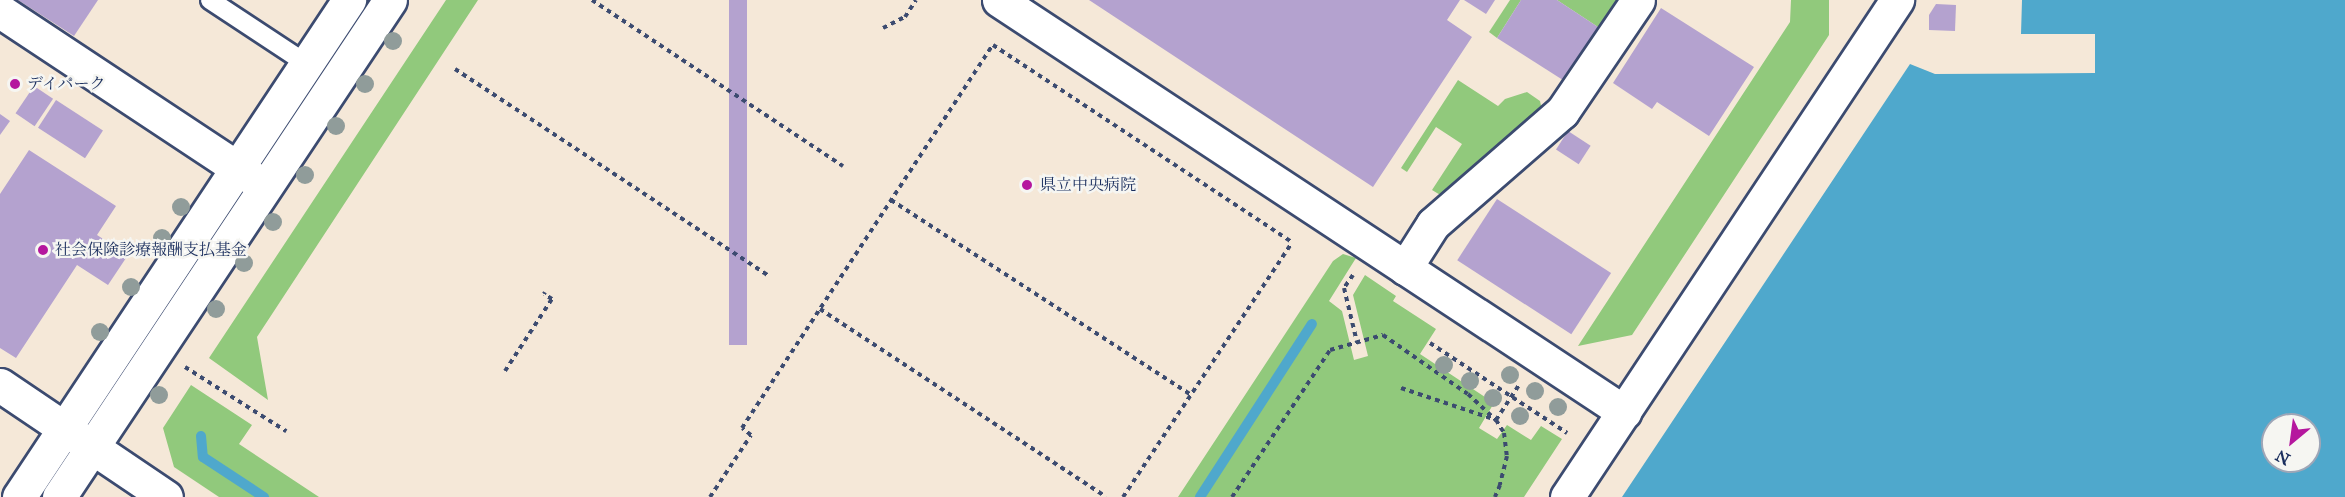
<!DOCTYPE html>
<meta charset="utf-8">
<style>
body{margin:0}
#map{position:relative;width:2345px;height:497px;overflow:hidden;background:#f5e8d8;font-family:"IM FELL Great Primer","Noto Serif JP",serif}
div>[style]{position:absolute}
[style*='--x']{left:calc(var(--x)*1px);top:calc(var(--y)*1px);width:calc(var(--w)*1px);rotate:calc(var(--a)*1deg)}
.green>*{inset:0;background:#91c97c}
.water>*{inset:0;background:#4fa8cc}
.stream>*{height:10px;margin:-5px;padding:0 5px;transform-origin:5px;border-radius:5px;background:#4fa8cc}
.building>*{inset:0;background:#b4a2cf;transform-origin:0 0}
.path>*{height:4px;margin-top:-2px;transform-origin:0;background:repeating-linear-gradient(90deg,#3c4b70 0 4.5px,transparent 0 9px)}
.roads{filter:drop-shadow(2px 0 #3c4b70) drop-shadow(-2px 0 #3c4b70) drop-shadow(0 2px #3c4b70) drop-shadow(0 -2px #3c4b70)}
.service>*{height:18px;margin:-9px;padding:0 9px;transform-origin:9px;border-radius:9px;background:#fff}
.minor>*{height:33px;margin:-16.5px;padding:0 16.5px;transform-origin:16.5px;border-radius:16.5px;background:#fff}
.tertiary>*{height:33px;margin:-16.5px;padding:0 16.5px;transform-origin:16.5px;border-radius:16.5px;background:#fff}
.trees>*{width:18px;height:18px;margin:-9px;border-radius:50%;background:#909c9a}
.dots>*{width:16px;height:16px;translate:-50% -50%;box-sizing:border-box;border:3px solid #f6f6f2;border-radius:50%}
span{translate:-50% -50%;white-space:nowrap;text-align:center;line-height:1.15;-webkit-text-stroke:5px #f6f6f2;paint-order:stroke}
.poi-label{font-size:16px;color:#1b2f5e}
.left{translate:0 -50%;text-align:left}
.north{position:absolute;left:2261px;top:413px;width:60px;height:60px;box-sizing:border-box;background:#f6f6f2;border:2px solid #9ea6b7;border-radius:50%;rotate:209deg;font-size:16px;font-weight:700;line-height:24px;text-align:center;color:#1b2f5e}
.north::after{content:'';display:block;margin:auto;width:21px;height:27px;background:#b5179e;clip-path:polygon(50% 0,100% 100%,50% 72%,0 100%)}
</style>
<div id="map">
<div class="green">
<i style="clip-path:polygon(446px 0,478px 0,257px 337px,268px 400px,209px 358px)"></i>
<i style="clip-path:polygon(1510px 0,1521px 0,1497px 38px,1489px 32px)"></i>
<i style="clip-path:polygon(1557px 0,1620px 0,1601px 29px)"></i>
<i style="clip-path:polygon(1791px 0,1829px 0,1829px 35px,1632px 335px,1578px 346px,1790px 22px)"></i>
<i style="clip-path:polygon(1458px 80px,1498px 106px,1505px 99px,1527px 92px,1540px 101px,1542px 110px,1442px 196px,1432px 190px,1462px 144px,1436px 127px,1407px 172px,1401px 168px)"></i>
<i style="clip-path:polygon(1343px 254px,1356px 258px,1329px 301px,1342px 311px,1354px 360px,1368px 356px,1353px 295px,1365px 275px,1396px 296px,1393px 301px,1436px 329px,1420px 354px,1494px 403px,1479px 428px,1497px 439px,1507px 425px,1531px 440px,1541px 426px,1562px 439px,1524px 497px,1178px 497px,1333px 261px)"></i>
<i style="clip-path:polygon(191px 385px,252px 425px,239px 444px,319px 497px,219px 497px,174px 467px,163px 428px)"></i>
</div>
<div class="water">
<i style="clip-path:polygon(evenodd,2022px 0,2345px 0,2345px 497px,1622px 497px,1910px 64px,1935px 74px,2095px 73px,2095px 34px,2021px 34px,2022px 0,2273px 425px,2309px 425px,2309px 461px,2273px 461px,2273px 425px)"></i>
</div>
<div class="stream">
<i style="--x:201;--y:436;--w:21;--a:85"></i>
<i style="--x:203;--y:457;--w:73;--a:33.3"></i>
<i style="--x:1200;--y:497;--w:206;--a:-57.1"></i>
</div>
<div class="building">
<i style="clip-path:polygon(18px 0,98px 0,74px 36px)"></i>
<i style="left:729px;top:0;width:18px;height:345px"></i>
<i style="clip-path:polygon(1089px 0,1460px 0,1447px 20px,1472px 37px,1373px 187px)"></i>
<i style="clip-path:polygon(1464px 0,1495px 0,1486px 14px)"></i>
<i style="clip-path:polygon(1521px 0,1557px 0,1601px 29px,1566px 82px,1497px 38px)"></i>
<i style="clip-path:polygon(1936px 4px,1956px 5px,1955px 31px,1929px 30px,1929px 15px)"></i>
<i style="clip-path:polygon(1661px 8px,1754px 67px,1709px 136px,1657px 102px,1652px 109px,1613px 83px)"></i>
<i style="left:34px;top:86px;width:23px;height:33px;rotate:34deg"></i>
<i style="left:56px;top:100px;width:56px;height:33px;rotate:33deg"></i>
<i style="clip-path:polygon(0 114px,10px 121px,0 135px)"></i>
<i style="left:1568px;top:131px;width:27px;height:22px;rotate:33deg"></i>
<i style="clip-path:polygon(29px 150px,116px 206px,97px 235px,128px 255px,108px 285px,77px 265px,16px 358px,0 348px,0 194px)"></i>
<i style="left:1497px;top:199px;width:136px;height:73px;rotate:33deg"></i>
</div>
<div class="path">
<i style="--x:592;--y:0;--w:301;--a:33.5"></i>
<i style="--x:883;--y:28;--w:25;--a:-27"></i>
<i style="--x:905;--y:17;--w:20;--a:-57"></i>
<i style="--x:455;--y:69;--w:376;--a:33.4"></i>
<i style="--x:891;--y:200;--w:358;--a:33"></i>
<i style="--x:1353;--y:275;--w:16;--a:125"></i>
<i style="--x:1344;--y:288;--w:56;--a:76.5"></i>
<i style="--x:820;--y:309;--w:342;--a:33.3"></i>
<i style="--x:1430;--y:343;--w:164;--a:33.3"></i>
<i style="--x:185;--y:367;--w:120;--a:32.4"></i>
<i style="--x:505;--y:371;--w:86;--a:-56.9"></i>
<i style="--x:552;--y:299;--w:9;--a:-148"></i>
<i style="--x:544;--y:294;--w:2;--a:-63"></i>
<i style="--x:1401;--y:388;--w:100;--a:18.6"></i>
<i style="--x:1496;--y:420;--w:42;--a:-56.7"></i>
<i style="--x:710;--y:497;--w:74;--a:-56.5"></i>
<i style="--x:751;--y:435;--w:11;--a:-142"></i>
<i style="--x:742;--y:428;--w:458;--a:-56.8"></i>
<i style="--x:993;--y:45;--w:358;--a:33.4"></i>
<i style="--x:1123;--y:497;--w:305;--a:-56.4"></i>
<i style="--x:1232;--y:497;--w:177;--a:-56.3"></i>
<i style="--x:1330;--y:350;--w:55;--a:-15.8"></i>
<i style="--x:1383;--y:335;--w:103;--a:34.8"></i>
<i style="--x:1468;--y:394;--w:38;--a:43"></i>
<i style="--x:1496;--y:420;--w:15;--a:58"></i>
<i style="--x:1504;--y:433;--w:23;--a:83"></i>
<i style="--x:1507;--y:456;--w:30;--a:104"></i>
<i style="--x:1500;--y:485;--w:13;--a:113"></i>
</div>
<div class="roads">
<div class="service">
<i style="--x:210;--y:0;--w:123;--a:33.4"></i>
</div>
<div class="minor">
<i style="--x:999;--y:0;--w:749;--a:33.39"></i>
<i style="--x:0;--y:11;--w:313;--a:33.5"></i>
<i style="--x:1405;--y:268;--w:52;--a:-57.5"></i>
<i style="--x:1433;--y:224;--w:171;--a:-41"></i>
<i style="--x:1562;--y:112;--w:135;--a:-55.8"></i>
</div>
<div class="tertiary">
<i style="--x:0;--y:385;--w:200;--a:34"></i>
<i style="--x:19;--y:497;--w:597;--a:-56.42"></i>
<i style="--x:59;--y:497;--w:597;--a:-56.34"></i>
<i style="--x:1567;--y:497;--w:597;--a:-56.42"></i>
</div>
</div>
<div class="trees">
<i style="left:393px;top:41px"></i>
<i style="left:365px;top:84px"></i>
<i style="left:336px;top:126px"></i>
<i style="left:305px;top:175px"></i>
<i style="left:181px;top:207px"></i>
<i style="left:273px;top:222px"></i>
<i style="left:162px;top:238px"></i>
<i style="left:244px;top:263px"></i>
<i style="left:131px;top:287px"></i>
<i style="left:216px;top:309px"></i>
<i style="left:100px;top:332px"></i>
<i style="left:1444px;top:365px"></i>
<i style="left:1510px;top:375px"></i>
<i style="left:1470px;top:381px"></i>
<i style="left:1535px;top:391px"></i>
<i style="left:159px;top:395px"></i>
<i style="left:1493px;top:398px"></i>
<i style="left:1558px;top:407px"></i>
<i style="left:1520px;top:416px"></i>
</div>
<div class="dots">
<i style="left:15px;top:84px;background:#b5179e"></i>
<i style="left:1027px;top:185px;background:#b5179e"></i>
<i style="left:43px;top:250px;background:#b5179e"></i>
</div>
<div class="poi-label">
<span class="left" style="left:27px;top:84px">デイパーク</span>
<span class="left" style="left:1040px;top:185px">県立中央病院</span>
<span class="left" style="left:55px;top:250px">社会保険診療報酬支払基金</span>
</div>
<div class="north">N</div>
</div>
